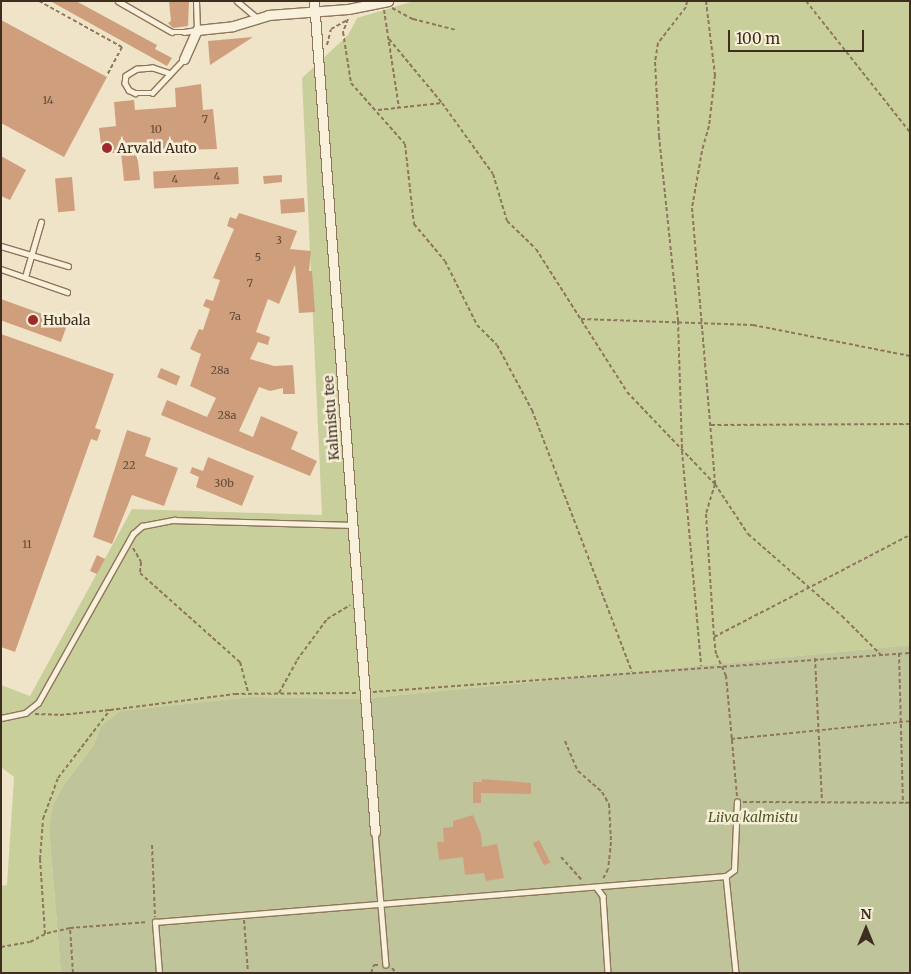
<!DOCTYPE html>
<style>
body{margin:0}
#map{position:relative;width:911px;height:974px;overflow:hidden;background:#f0e4c8;font-family:Merriweather,serif}
div>[style]{position:absolute}
[style*='--x']{left:calc(var(--x)*1px);top:calc(var(--y)*1px);width:calc(var(--w)*1px);rotate:calc(var(--a)*1deg)}
.green>*{inset:0;background:#c9cf9b}
.cemetery>*{inset:0;background:#bfc49a}
.building>*{inset:0;background:#cf9f7d;transform-origin:0 0}
.path>*{height:2px;margin-top:-1px;transform-origin:0;background:repeating-linear-gradient(90deg,#8d765c 0 4px,transparent 0 6.5px)}
.roads{filter:drop-shadow(1px 0 #8d765c) drop-shadow(-1px 0 #8d765c) drop-shadow(0 1px #8d765c) drop-shadow(0 -1px #8d765c)}
.lane>*{height:4.5px;margin:-2.25px;padding:0 2.25px;transform-origin:2.25px;border-radius:2.25px;background:#faf1dc}
.street>*{height:9px;margin:-4.5px;padding:0 4.5px;transform-origin:4.5px;border-radius:4.5px;background:#faf1dc}
.dots>*{width:14px;height:14px;translate:-50% -50%;box-sizing:border-box;border:2px solid #f7eed8;border-radius:50%}
span{translate:-50% -50%;white-space:nowrap;text-align:center;line-height:1.15;-webkit-text-stroke:5px #f7eed8;paint-order:stroke}
.number-label{font-size:11px;color:#624a37}
.number-label span{-webkit-text-stroke-width:0}
.poi-label{font-size:14px;color:#3d2e20}
.left{translate:0 -50%;text-align:left}
.street-label{font-size:14px;color:#3d2e20}
.park-label{font-size:14px;color:#4d5a26;font-style:italic}
.frame{position:absolute;inset:0;border:2px solid #3d2e20;pointer-events:none}
.north{position:absolute;left:841px;top:904px;width:50px;height:50px;-webkit-text-stroke:4px #f7eed8;paint-order:stroke;rotate:0deg;font-size:14px;font-weight:700;line-height:20px;text-align:center;color:#3d2e20}
.north::after{content:'';display:block;margin:auto;width:18px;height:22px;background:#3d2e20;clip-path:polygon(50% 0,100% 100%,50% 72%,0 100%)}
.scale{position:absolute;left:728px;top:30px;width:136px;height:22px;box-sizing:border-box;border:2px solid #3d2e20;border-top:0;padding-left:6px;font-size:15px;line-height:18px;white-space:nowrap;color:#3d2e20;-webkit-text-stroke:4px #f7eed8;paint-order:stroke}
</style>
<div id="map">
<div class="green">
<i style="clip-path:polygon(414px 1px,910px 1px,910px 645px,359px 699px,250px 697px,120px 711px,101px 726px,93px 746px,64px 785px,49px 828px,61px 973px,1px 973px,1px 886px,7px 885px,14px 777px,1px 767px,1px 685px,30px 696px,132px 509px,322px 515px,302px 78px,348px 35px,357px 18px)"></i>
</div>
<div class="cemetery">
<i style="clip-path:polygon(910px 645px,910px 973px,61px 973px,49px 828px,53px 806px,64px 785px,93px 746px,101px 726px,120px 711px,250px 697px,359px 699px)"></i>
</div>
<div class="building">
<i style="clip-path:polygon(50px 1px,76px 1px,157px 45px,155px 49px,172px 58px,167px 66px)"></i>
<i style="clip-path:polygon(169px 1px,189px 1px,188px 26px,173px 28px,168px 23px,171px 21px)"></i>
<i style="clip-path:polygon(1px 20px,107px 77px,64px 157px,1px 123px)"></i>
<i style="clip-path:polygon(253px 37px,210px 65px,208px 41px)"></i>
<i style="clip-path:polygon(201px 84px,203px 110px,213px 109px,217px 149px,180px 150px,180px 147px,137px 151px,140px 180px,124px 181px,121px 152px,102px 154px,99px 128px,116px 126px,114px 102px,134px 100px,135px 110px,176px 107px,175px 88px)"></i>
<i style="clip-path:polygon(1px 156px,26px 170px,10px 200px,1px 196px)"></i>
<i style="left:238px;top:167px;width:17px;height:85px;rotate:87deg"></i>
<i style="clip-path:polygon(282px 175px,282px 182px,264px 184px,263px 176px)"></i>
<i style="left:72px;top:177px;width:34px;height:17px;rotate:85deg"></i>
<i style="left:304px;top:198px;width:14px;height:24px;rotate:86deg"></i>
<i style="clip-path:polygon(239px 213px,297px 231px,290px 249px,311px 251px,309px 271px,312px 271px,315px 312px,299px 313px,295px 265px,279px 304px,268px 299px,256px 332px,270px 337px,268px 345px,258px 342px,250px 359px,274px 366px,293px 365px,295px 394px,283px 394px,283px 388px,270px 391px,259px 387px,239px 431px,253px 437px,261px 416px,298px 432px,291px 449px,317px 461px,310px 476px,161px 415px,167px 400px,207px 417px,216px 398px,190px 386px,201px 354px,190px 349px,199px 329px,203px 330px,210px 309px,203px 306px,206px 299px,213px 301px,220px 280px,213px 278px,234px 229px,227px 226px,230px 217px,236px 219px)"></i>
<i style="left:1px;top:299px;width:71px;height:20px;rotate:20deg"></i>
<i style="clip-path:polygon(1px 334px,114px 374px,95px 428px,101px 430px,97px 441px,91px 439px,15px 652px,1px 647px)"></i>
<i style="left:161px;top:368px;width:21px;height:10px;rotate:23deg"></i>
<i style="clip-path:polygon(127px 430px,151px 438px,145px 456px,178px 468px,164px 506px,132px 495px,112px 544px,93px 537px)"></i>
<i style="clip-path:polygon(208px 457px,254px 476px,242px 506px,196px 487px,199px 477px,190px 473px,192px 467px,203px 471px)"></i>
<i style="clip-path:polygon(97px 555px,105px 559px,97px 574px,90px 571px)"></i>
<i style="clip-path:polygon(482px 779px,531px 783px,531px 794px,481px 793px,481px 803px,473px 803px,473px 782px,482px 782px)"></i>
<i style="clip-path:polygon(473px 815px,481px 834px,482px 847px,497px 844px,504px 878px,486px 881px,484px 873px,465px 875px,463px 857px,439px 860px,437px 842px,444px 842px,443px 828px,453px 827px,453px 821px)"></i>
<i style="left:539px;top:840px;width:25px;height:7px;rotate:63deg"></i>
</div>
<div class="path">
<i style="--x:39;--y:1;--w:95;--a:29"></i>
<i style="--x:122;--y:47;--w:32;--a:118"></i>
<i style="--x:687;--y:1;--w:6;--a:99"></i>
<i style="--x:686;--y:7;--w:46;--a:127.9"></i>
<i style="--x:658;--y:43;--w:19;--a:99"></i>
<i style="--x:655;--y:62;--w:74;--a:86.9"></i>
<i style="--x:659;--y:136;--w:186;--a:84.1"></i>
<i style="--x:678;--y:321;--w:130;--a:88.2"></i>
<i style="--x:682;--y:451;--w:216;--a:84.9"></i>
<i style="--x:706;--y:1;--w:75;--a:83.1"></i>
<i style="--x:715;--y:75;--w:51;--a:96.7"></i>
<i style="--x:709;--y:126;--w:26;--a:106"></i>
<i style="--x:702;--y:151;--w:58;--a:100"></i>
<i style="--x:692;--y:208;--w:277;--a:85.2"></i>
<i style="--x:715;--y:484;--w:31;--a:107"></i>
<i style="--x:706;--y:514;--w:123;--a:86.3"></i>
<i style="--x:806;--y:1;--w:167;--a:51.6"></i>
<i style="--x:392;--y:8;--w:24;--a:28"></i>
<i style="--x:413;--y:19;--w:44;--a:14.3"></i>
<i style="--x:384;--y:10;--w:99;--a:81.3"></i>
<i style="--x:348;--y:19;--w:14;--a:111"></i>
<i style="--x:343;--y:32;--w:52;--a:81.1"></i>
<i style="--x:351;--y:83;--w:81;--a:48.5"></i>
<i style="--x:405;--y:144;--w:81;--a:83.6"></i>
<i style="--x:414;--y:224;--w:48;--a:50"></i>
<i style="--x:445;--y:261;--w:72;--a:63.4"></i>
<i style="--x:477;--y:325;--w:28;--a:45"></i>
<i style="--x:497;--y:345;--w:74;--a:61.7"></i>
<i style="--x:532;--y:410;--w:280;--a:69.1"></i>
<i style="--x:389;--y:39;--w:83;--a:50.4"></i>
<i style="--x:442;--y:103;--w:87;--a:54.3"></i>
<i style="--x:493;--y:174;--w:49;--a:73.4"></i>
<i style="--x:507;--y:221;--w:40;--a:44"></i>
<i style="--x:536;--y:249;--w:169;--a:57.5"></i>
<i style="--x:627;--y:392;--w:127;--a:46.3"></i>
<i style="--x:715;--y:484;--w:60;--a:56.6"></i>
<i style="--x:748;--y:534;--w:125;--a:41.1"></i>
<i style="--x:842;--y:616;--w:55;--a:45"></i>
<i style="--x:327;--y:45;--w:16;--a:-76"></i>
<i style="--x:331;--y:29;--w:18;--a:-29"></i>
<i style="--x:378;--y:110;--w:64;--a:-6.2"></i>
<i style="--x:581;--y:319;--w:172;--a:2"></i>
<i style="--x:753;--y:325;--w:160;--a:11.2"></i>
<i style="--x:711;--y:425;--w:199;--a:-0.3"></i>
<i style="--x:133;--y:548;--w:16;--a:60"></i>
<i style="--x:141;--y:562;--w:11;--a:95"></i>
<i style="--x:140;--y:573;--w:134;--a:41.7"></i>
<i style="--x:240;--y:662;--w:31;--a:75"></i>
<i style="--x:899;--y:653;--w:150;--a:88.5"></i>
<i style="--x:815;--y:658;--w:145;--a:87.2"></i>
<i style="--x:373;--y:692;--w:538;--a:-4.15"></i>
<i style="--x:279;--y:693;--w:38;--a:-61"></i>
<i style="--x:297;--y:660;--w:51;--a:-53.8"></i>
<i style="--x:327;--y:619;--w:27;--a:-31"></i>
<i style="--x:35;--y:714;--w:25;--a:2"></i>
<i style="--x:60;--y:715;--w:50;--a:-5.7"></i>
<i style="--x:110;--y:710;--w:126;--a:-7.3"></i>
<i style="--x:235;--y:694;--w:121;--a:-0.5"></i>
<i style="--x:731;--y:739;--w:180;--a:-5.7"></i>
<i style="--x:565;--y:741;--w:33;--a:67"></i>
<i style="--x:578;--y:771;--w:32;--a:41"></i>
<i style="--x:602;--y:792;--w:14;--a:60"></i>
<i style="--x:609;--y:804;--w:38;--a:87"></i>
<i style="--x:611;--y:842;--w:27;--a:96"></i>
<i style="--x:608;--y:869;--w:11;--a:117"></i>
<i style="--x:737;--y:796;--w:121;--a:-95.2"></i>
<i style="--x:726;--y:676;--w:24;--a:-114"></i>
<i style="--x:716;--y:654;--w:17;--a:-97"></i>
<i style="--x:714;--y:637;--w:221;--a:-27.5"></i>
<i style="--x:743;--y:802;--w:167;--a:0.3"></i>
<i style="--x:152;--y:845;--w:72;--a:87.6"></i>
<i style="--x:561;--y:857;--w:31;--a:48"></i>
<i style="--x:244;--y:920;--w:53;--a:85.7"></i>
<i style="--x:70;--y:928;--w:78;--a:-4.4"></i>
<i style="--x:1;--y:947;--w:29;--a:-10"></i>
<i style="--x:30;--y:942;--w:17;--a:-28"></i>
<i style="--x:392;--y:968;--w:6;--a:51"></i>
<i style="--x:73;--y:973;--w:45;--a:-93.8"></i>
<i style="--x:70;--y:928;--w:26;--a:167"></i>
<i style="--x:45;--y:934;--w:75;--a:-93.8"></i>
<i style="--x:40;--y:859;--w:40;--a:-85.7"></i>
<i style="--x:43;--y:819;--w:44;--a:-69.9"></i>
<i style="--x:58;--y:778;--w:86;--a:-52.6"></i>
<i style="--x:371;--y:973;--w:9;--a:-69"></i>
<i style="--x:374;--y:965;--w:5;--a:0"></i>
</div>
<div class="roads">
<div class="lane">
<i style="--x:118;--y:1;--w:62;--a:29.9"></i>
<i style="--x:172;--y:32;--w:12;--a:0"></i>
<i style="--x:184;--y:32;--w:13;--a:-9"></i>
<i style="--x:197;--y:30;--w:29;--a:-92"></i>
<i style="--x:237;--y:1;--w:26;--a:40"></i>
<i style="--x:168;--y:73;--w:16;--a:-162"></i>
<i style="--x:153;--y:68;--w:16;--a:176"></i>
<i style="--x:137;--y:69;--w:13;--a:148"></i>
<i style="--x:126;--y:76;--w:7;--a:98"></i>
<i style="--x:125;--y:83;--w:8;--a:60"></i>
<i style="--x:129;--y:90;--w:7;--a:27"></i>
<i style="--x:135;--y:93;--w:17;--a:0"></i>
<i style="--x:152;--y:93;--w:47;--a:-46.7"></i>
<i style="--x:1;--y:246;--w:70;--a:16.6"></i>
<i style="--x:1;--y:269;--w:70;--a:19.2"></i>
<i style="--x:25;--y:277;--w:57;--a:-73.8"></i>
<i style="--x:1;--y:718;--w:25;--a:-12"></i>
<i style="--x:25;--y:713;--w:16;--a:-38"></i>
<i style="--x:38;--y:703;--w:194;--a:-60.7"></i>
<i style="--x:133;--y:534;--w:12;--a:-42"></i>
<i style="--x:142;--y:526;--w:33;--a:-11"></i>
<i style="--x:174;--y:520;--w:178;--a:1.6"></i>
<i style="--x:375;--y:832;--w:133;--a:85.3"></i>
<i style="--x:726;--y:876;--w:98;--a:84.1"></i>
<i style="--x:597;--y:888;--w:10;--a:53"></i>
<i style="--x:603;--y:896;--w:77;--a:86.3"></i>
<i style="--x:159;--y:973;--w:51;--a:-94.5"></i>
<i style="--x:155;--y:922;--w:573;--a:-4.61"></i>
<i style="--x:726;--y:876;--w:10;--a:-37"></i>
<i style="--x:734;--y:870;--w:68;--a:-87.5"></i>
</div>
<div class="street">
<i style="--x:314;--y:1;--w:833;--a:85.8"></i>
<i style="--x:184;--y:59;--w:32;--a:-66"></i>
<i style="--x:197;--y:30;--w:36;--a:-6"></i>
<i style="--x:233;--y:26;--w:37;--a:-17"></i>
<i style="--x:268;--y:15;--w:80;--a:-4.3"></i>
<i style="--x:348;--y:9;--w:41;--a:-11.3"></i>
</div>
</div>
<div class="dots">
<i style="left:107px;top:148px;background:#9e2a2b"></i>
<i style="left:33px;top:320px;background:#9e2a2b"></i>
</div>
<div class="number-label">
<span style="left:48px;top:100px">14</span>
<span style="left:205px;top:119px">7</span>
<span style="left:156px;top:129px">10</span>
<span style="left:217px;top:176px">4</span>
<span style="left:175px;top:179px">4</span>
<span style="left:279px;top:240px">3</span>
<span style="left:258px;top:257px">5</span>
<span style="left:250px;top:283px">7</span>
<span style="left:235px;top:316px">7a</span>
<span style="left:220px;top:370px">28a</span>
<span style="left:227px;top:415px">28a</span>
<span style="left:129px;top:465px">22</span>
<span style="left:224px;top:483px">30b</span>
<span style="left:27px;top:544px">11</span>
</div>
<div class="poi-label">
<span class="left" style="left:117px;top:148px">Arvald Auto</span>
<span class="left" style="left:43px;top:320px">Hubala</span>
</div>
<div class="street-label">
<span style="left:331px;top:418px;rotate:-94deg">Kalmistu tee</span>
</div>
<div class="park-label">
<span style="left:753px;top:817px">Liiva kalmistu</span>
</div>
<div class="frame"></div>
<div class="north">N</div>
<div class="scale">100 m</div>
</div>
